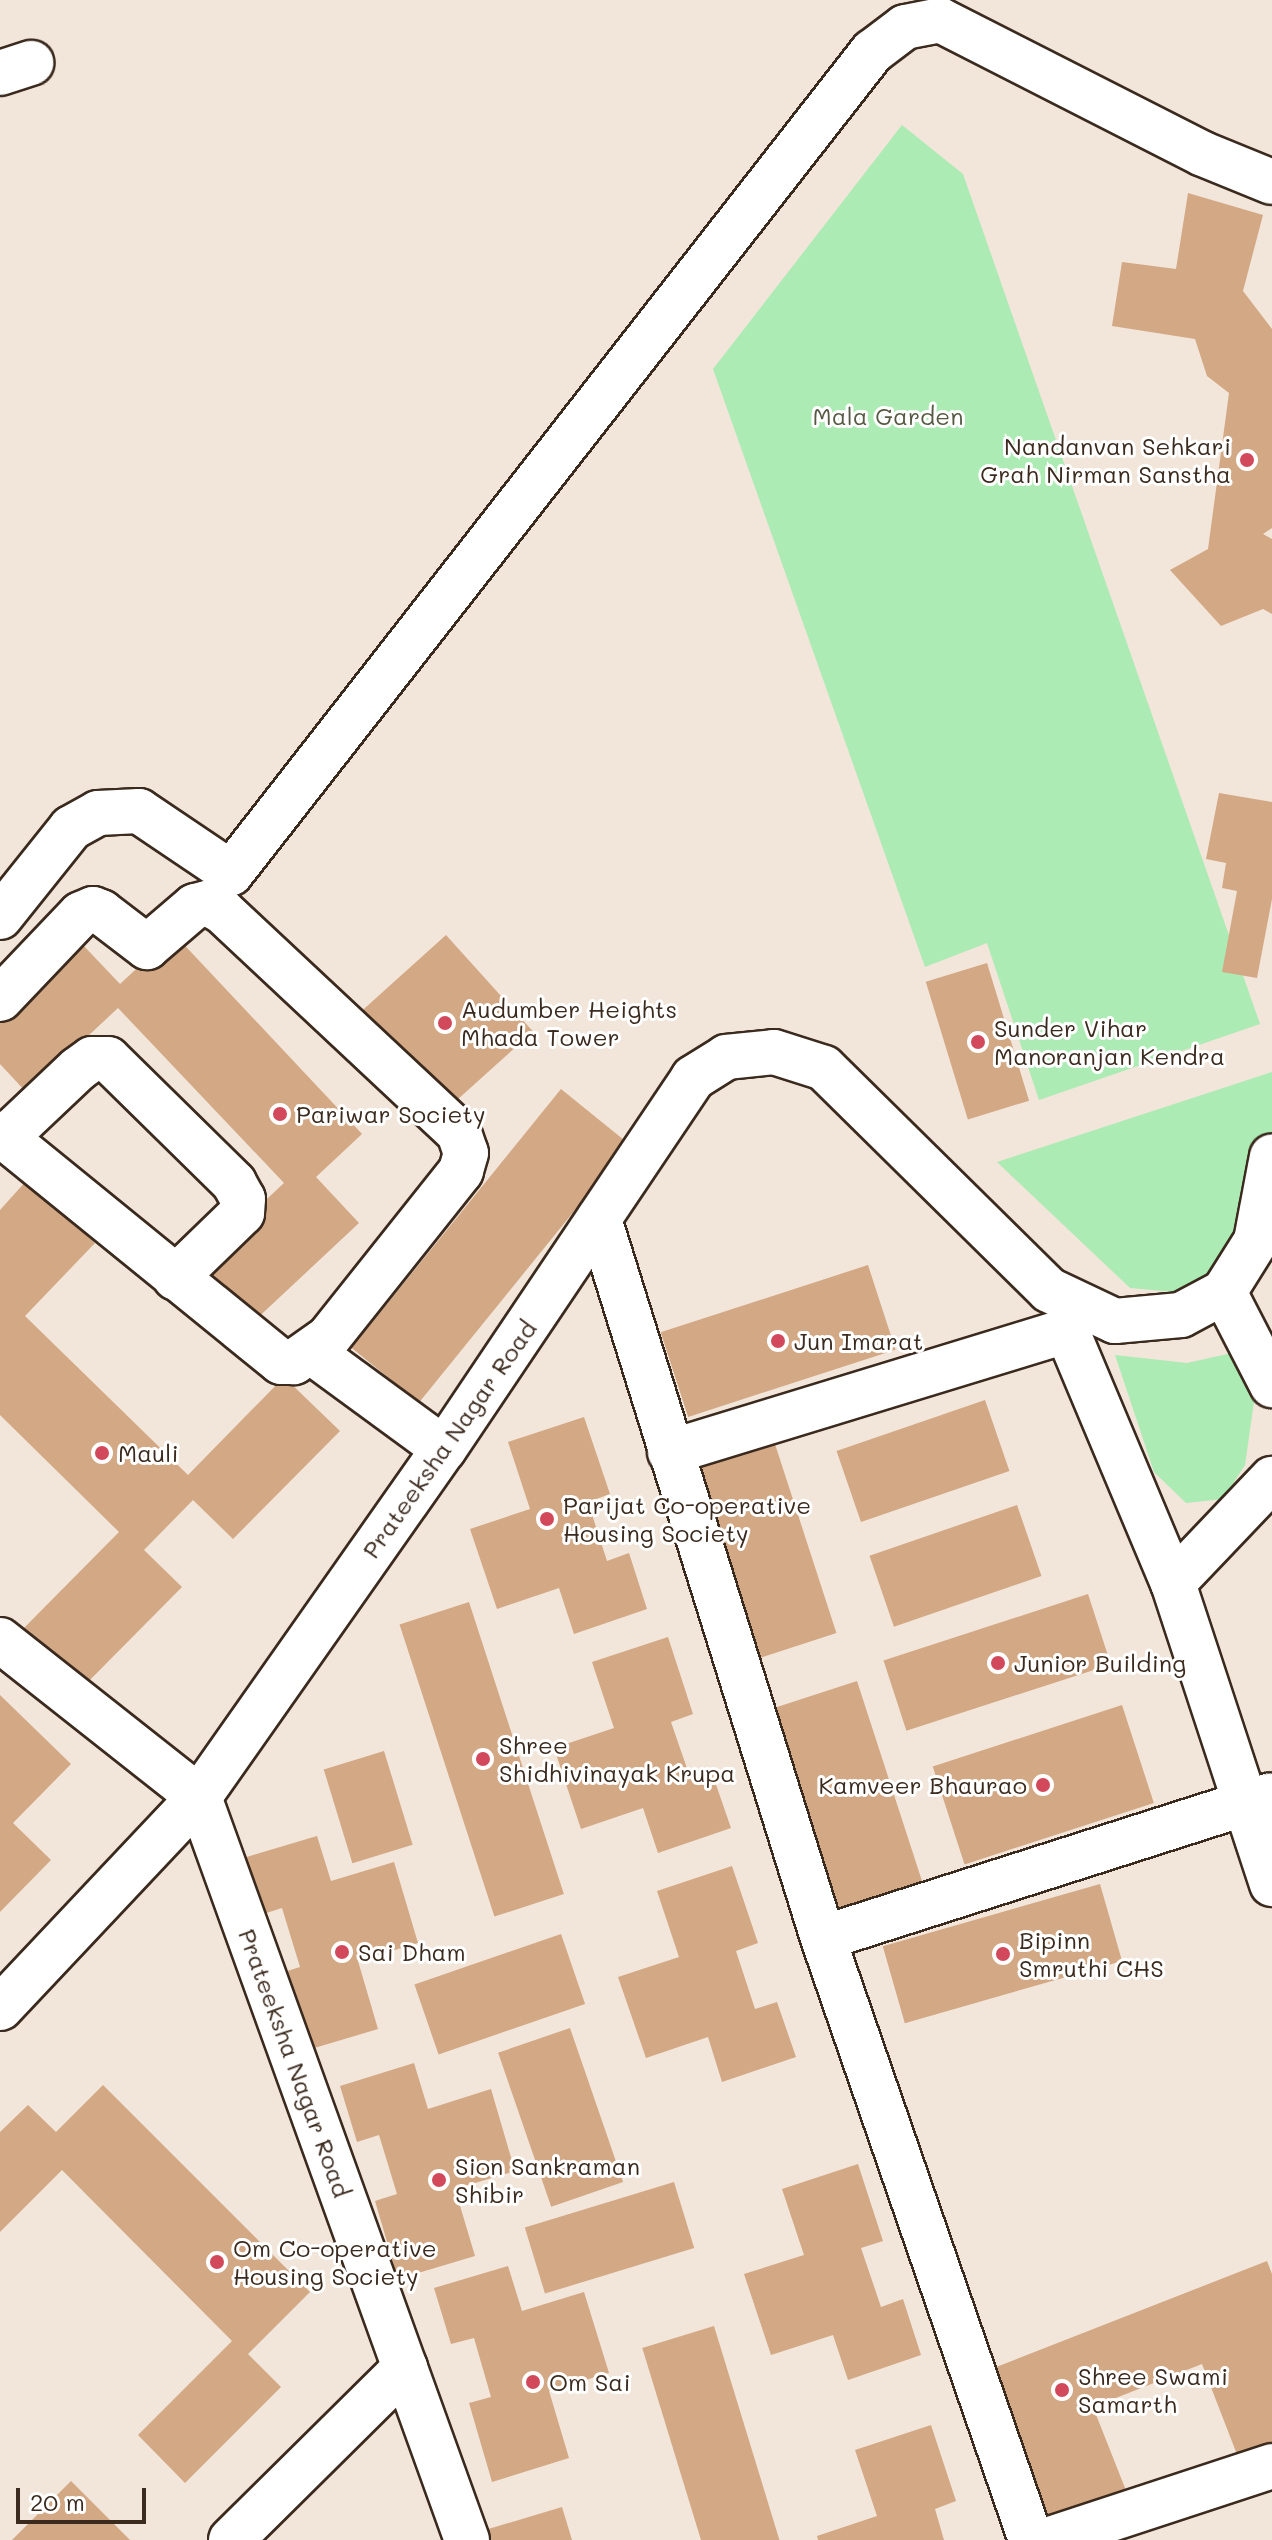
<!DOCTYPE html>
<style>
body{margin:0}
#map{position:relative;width:1272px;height:2540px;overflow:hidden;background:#f2e5da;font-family:Mali,sans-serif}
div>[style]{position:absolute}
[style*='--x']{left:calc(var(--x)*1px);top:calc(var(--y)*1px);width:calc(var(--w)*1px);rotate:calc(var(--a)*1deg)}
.green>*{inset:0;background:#acebb3}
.building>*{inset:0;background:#d3a884;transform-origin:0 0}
.roads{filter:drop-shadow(2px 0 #3b2a1e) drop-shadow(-2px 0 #3b2a1e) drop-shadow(0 2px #3b2a1e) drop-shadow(0 -2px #3b2a1e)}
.minor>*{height:44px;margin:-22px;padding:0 22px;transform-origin:22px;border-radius:22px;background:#fff}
.tertiary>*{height:44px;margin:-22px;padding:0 22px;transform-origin:22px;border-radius:22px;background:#fff}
.dots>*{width:22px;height:22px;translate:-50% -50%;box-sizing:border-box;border:4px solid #fff;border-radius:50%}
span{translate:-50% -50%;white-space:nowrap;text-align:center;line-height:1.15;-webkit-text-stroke:6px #fff;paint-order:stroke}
.park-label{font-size:24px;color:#575a43}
.poi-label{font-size:24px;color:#3b2a1e}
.right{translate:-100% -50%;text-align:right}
.left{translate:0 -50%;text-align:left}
.street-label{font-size:24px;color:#3b2a1e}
.scale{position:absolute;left:16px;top:2488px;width:130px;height:36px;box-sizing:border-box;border:4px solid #3b2a1e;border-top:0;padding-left:10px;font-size:24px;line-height:28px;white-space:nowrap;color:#3b2a1e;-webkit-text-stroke:6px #fff;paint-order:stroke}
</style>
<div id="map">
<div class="green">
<i style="clip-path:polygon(902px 125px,963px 174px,1260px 1024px,1039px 1100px,987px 943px,925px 967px,713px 369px)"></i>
<i style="clip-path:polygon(1272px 1072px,1272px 1202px,1261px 1250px,1185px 1293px,1130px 1288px,997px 1162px)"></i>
<i style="clip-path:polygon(1264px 1331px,1245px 1465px,1223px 1499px,1186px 1503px,1154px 1472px,1115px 1355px,1187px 1363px,1232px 1353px)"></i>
</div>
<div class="building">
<i style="clip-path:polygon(1188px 193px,1263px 215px,1243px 291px,1272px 329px,1272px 528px,1263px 534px,1272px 539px,1272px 614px,1263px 609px,1221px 626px,1170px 570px,1208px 549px,1229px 393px,1207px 376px,1195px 339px,1112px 326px,1122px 262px,1176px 269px)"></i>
<i style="clip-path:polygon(1219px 793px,1272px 802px,1272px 899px,1257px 978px,1222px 972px,1237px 891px,1222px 888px,1226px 863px,1206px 859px)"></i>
<i style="clip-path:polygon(174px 934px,362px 1134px,316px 1177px,359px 1223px,249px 1326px,194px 1267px,284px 1183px,118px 1008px,27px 1093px,0 1064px,0 1020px,82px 944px,120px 984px)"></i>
<i style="left:446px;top:935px;width:130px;height:118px;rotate:48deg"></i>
<i style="left:987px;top:963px;width:144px;height:64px;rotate:73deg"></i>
<i style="left:561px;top:1089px;width:87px;height:333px;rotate:39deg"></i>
<i style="clip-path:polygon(27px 1180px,95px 1243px,25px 1316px,188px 1475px,284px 1377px,340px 1431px,233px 1539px,193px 1500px,144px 1550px,182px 1587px,79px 1691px,19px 1633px,119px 1532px,0 1415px,0 1210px)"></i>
<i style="left:868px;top:1265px;width:89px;height:218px;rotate:72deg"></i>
<i style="left:985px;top:1400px;width:75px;height:157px;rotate:71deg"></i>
<i style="clip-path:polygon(584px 1417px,610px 1494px,588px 1502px,607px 1561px,629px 1553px,647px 1609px,574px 1634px,559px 1588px,497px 1609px,470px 1529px,530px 1509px,508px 1442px)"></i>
<i style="left:774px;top:1441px;width:202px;height:89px;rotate:72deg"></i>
<i style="left:1017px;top:1505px;width:75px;height:156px;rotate:71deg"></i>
<i style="left:1088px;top:1594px;width:74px;height:215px;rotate:72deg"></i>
<i style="left:469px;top:1602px;width:307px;height:73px;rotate:72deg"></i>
<i style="clip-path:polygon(668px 1637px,693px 1714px,671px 1722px,691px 1780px,712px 1773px,731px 1828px,658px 1853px,643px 1808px,581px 1829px,554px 1748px,614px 1728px,592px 1662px)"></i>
<i style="left:857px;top:1681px;width:213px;height:88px;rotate:72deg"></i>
<i style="clip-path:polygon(0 1695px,71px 1764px,13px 1823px,51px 1860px,0 1912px)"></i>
<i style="left:1122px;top:1705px;width:103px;height:199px;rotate:72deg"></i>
<i style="left:384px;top:1751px;width:98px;height:63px;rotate:73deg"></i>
<i style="clip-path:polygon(317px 1836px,331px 1881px,394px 1862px,418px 1943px,358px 1961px,378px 2029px,301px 2052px,278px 1974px,300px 1967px,282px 1908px,260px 1915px,243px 1858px)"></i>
<i style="clip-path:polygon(732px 1866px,758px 1943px,736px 1951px,755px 2009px,777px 2002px,796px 2057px,722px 2082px,708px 2037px,646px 2058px,618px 1977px,679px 1957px,657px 1891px)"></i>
<i style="left:1100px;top:1884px;width:80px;height:226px;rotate:74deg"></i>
<i style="left:561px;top:1934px;width:74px;height:155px;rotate:71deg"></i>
<i style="left:570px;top:2028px;width:163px;height:76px;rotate:71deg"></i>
<i style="clip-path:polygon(414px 2063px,428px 2109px,491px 2089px,515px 2171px,455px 2189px,475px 2256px,398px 2279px,375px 2201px,397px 2194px,379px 2135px,357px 2142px,340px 2086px)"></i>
<i style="clip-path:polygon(103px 2085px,310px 2292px,248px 2354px,281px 2387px,185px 2483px,138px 2435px,232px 2341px,62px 2170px,0 2232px,0 2132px,28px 2105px,56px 2132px)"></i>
<i style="clip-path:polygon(858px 2164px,883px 2241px,861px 2248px,881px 2307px,903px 2299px,921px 2355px,848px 2380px,833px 2335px,771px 2355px,744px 2274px,804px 2255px,782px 2189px)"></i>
<i style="left:674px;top:2182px;width:69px;height:156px;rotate:73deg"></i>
<i style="clip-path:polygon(1267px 2261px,1272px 2274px,1272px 2444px,1238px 2457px,1202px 2364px,1093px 2407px,1127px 2493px,1041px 2527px,981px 2373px)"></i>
<i style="clip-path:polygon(508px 2266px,522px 2311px,584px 2292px,609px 2373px,549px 2391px,569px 2458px,492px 2482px,469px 2403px,491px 2397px,474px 2338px,451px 2344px,434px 2288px)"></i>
<i style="left:714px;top:2326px;width:224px;height:75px;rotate:73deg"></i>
<i style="clip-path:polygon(931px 2425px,956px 2501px,935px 2509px,944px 2540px,818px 2540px,817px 2536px,877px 2516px,855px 2450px)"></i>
<i style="clip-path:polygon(71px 2481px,130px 2540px,12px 2540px)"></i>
<i style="clip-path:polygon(562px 2507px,572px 2540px,488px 2540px,485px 2530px)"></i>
</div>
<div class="roads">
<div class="minor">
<i style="--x:0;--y:73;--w:33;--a:-18"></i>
<i style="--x:0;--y:917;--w:114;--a:-51.4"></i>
<i style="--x:71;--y:828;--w:31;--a:-29"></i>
<i style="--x:98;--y:813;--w:41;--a:-2.8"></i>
<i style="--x:139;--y:811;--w:111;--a:34"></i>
<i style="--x:231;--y:873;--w:1042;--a:-52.02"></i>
<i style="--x:872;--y:52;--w:41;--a:-37.1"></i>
<i style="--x:905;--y:27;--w:36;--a:-11"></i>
<i style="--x:940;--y:20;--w:295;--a:27"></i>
<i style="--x:1203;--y:154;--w:74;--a:22.1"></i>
<i style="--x:0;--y:999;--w:117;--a:-46.4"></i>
<i style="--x:81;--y:914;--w:13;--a:-23"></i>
<i style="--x:93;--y:909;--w:9;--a:21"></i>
<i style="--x:101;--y:912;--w:58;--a:37.3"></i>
<i style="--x:147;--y:947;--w:63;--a:-40.5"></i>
<i style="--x:195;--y:906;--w:12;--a:-14"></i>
<i style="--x:207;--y:903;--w:17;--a:28"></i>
<i style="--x:222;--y:911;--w:325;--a:43.1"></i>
<i style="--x:459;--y:1133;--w:21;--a:71"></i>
<i style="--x:466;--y:1153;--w:19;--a:106"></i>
<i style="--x:461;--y:1171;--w:213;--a:128.5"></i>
<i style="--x:328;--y:1338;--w:42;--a:144.8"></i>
<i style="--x:294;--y:1362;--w:13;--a:180"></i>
<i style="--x:281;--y:1362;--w:362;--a:-140.9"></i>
<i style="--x:5;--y:1138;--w:100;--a:-43.4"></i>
<i style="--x:78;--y:1069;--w:17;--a:-36"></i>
<i style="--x:92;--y:1059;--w:16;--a:0"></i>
<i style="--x:108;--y:1059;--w:177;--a:44.5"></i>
<i style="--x:234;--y:1183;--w:18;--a:61"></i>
<i style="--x:243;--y:1199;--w:14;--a:94"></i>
<i style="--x:242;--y:1213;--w:93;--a:135.9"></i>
<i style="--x:599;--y:1219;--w:753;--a:72.7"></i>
<i style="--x:823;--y:1938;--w:637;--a:70.94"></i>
<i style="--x:1224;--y:1292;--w:105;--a:62.7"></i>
<i style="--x:1072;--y:1305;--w:26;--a:101"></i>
<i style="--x:1067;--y:1331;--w:273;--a:67.2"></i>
<i style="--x:1173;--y:1583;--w:317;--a:71.8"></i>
<i style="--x:313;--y:1353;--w:162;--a:36.2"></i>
<i style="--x:670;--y:1452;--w:415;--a:-17"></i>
<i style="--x:1173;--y:1583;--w:144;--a:-46.4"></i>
<i style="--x:0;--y:1640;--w:253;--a:38.3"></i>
<i style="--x:199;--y:1797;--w:290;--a:133.3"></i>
<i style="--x:823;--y:1938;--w:469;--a:-17.7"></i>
<i style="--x:231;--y:2540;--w:245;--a:-44.7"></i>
<i style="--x:1047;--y:2540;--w:237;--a:-18.2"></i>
</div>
<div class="tertiary">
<i style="--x:467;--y:2540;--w:790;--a:-109.83"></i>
<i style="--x:199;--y:1797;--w:426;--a:-54.9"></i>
<i style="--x:444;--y:1449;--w:447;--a:-56.1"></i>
<i style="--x:693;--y:1078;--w:39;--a:-32"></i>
<i style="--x:726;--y:1057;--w:48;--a:-5.9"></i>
<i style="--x:774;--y:1052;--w:52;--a:17.7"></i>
<i style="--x:824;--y:1068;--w:316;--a:44.6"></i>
<i style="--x:1049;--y:1290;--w:73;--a:25.2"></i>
<i style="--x:1115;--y:1321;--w:66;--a:-5.2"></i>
<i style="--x:1181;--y:1315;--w:49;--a:-28.1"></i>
<i style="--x:1224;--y:1292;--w:60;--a:-57.9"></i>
<i style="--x:1256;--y:1241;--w:86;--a:-79.3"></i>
</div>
</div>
<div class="dots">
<i style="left:1247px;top:460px;background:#d1495b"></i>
<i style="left:445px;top:1023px;background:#d1495b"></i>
<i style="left:978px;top:1042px;background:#d1495b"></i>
<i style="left:280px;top:1114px;background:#d1495b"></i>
<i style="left:778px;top:1341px;background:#d1495b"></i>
<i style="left:102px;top:1453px;background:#d1495b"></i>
<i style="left:547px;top:1519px;background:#d1495b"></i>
<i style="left:998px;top:1663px;background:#d1495b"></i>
<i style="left:483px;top:1759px;background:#d1495b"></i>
<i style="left:1043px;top:1785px;background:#d1495b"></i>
<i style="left:342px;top:1952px;background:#d1495b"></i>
<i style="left:1003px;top:1954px;background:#d1495b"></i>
<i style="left:439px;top:2180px;background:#d1495b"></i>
<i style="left:217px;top:2262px;background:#d1495b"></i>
<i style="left:533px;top:2382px;background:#d1495b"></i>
<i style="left:1062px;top:2390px;background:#d1495b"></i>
</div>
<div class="park-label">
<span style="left:888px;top:416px">Mala Garden</span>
</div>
<div class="poi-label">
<span class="right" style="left:1231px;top:460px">Nandanvan Sehkari<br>Grah Nirman Sanstha</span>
<span class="left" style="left:461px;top:1023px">Audumber Heights<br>Mhada Tower</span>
<span class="left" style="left:994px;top:1042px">Sunder Vihar<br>Manoranjan Kendra</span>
<span class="left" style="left:296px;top:1114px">Pariwar Society</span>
<span class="left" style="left:794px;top:1341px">Jun Imarat</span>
<span class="left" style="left:118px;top:1453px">Mauli</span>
<span class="left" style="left:563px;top:1519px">Parijat Co-operative<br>Housing Society</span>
<span class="left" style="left:1014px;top:1663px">Junior Building</span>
<span class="left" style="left:499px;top:1759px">Shree<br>Shidhivinayak Krupa</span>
<span class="right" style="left:1027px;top:1785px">Kamveer Bhaurao</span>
<span class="left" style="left:1019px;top:1954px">Bipinn<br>Smruthi CHS</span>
<span class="left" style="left:358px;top:1952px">Sai Dham</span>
<span class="left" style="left:455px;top:2180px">Sion Sankraman<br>Shibir</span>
<span class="left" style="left:233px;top:2262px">Om Co-operative<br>Housing Society</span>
<span class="left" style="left:1078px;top:2390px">Shree Swami<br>Samarth</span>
<span class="left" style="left:549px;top:2382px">Om Sai</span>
</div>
<div class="street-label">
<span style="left:449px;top:1439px;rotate:-55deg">Prateeksha Nagar Road</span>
<span style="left:295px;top:2063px;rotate:70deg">Prateeksha Nagar Road</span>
</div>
<div class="scale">20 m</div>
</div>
